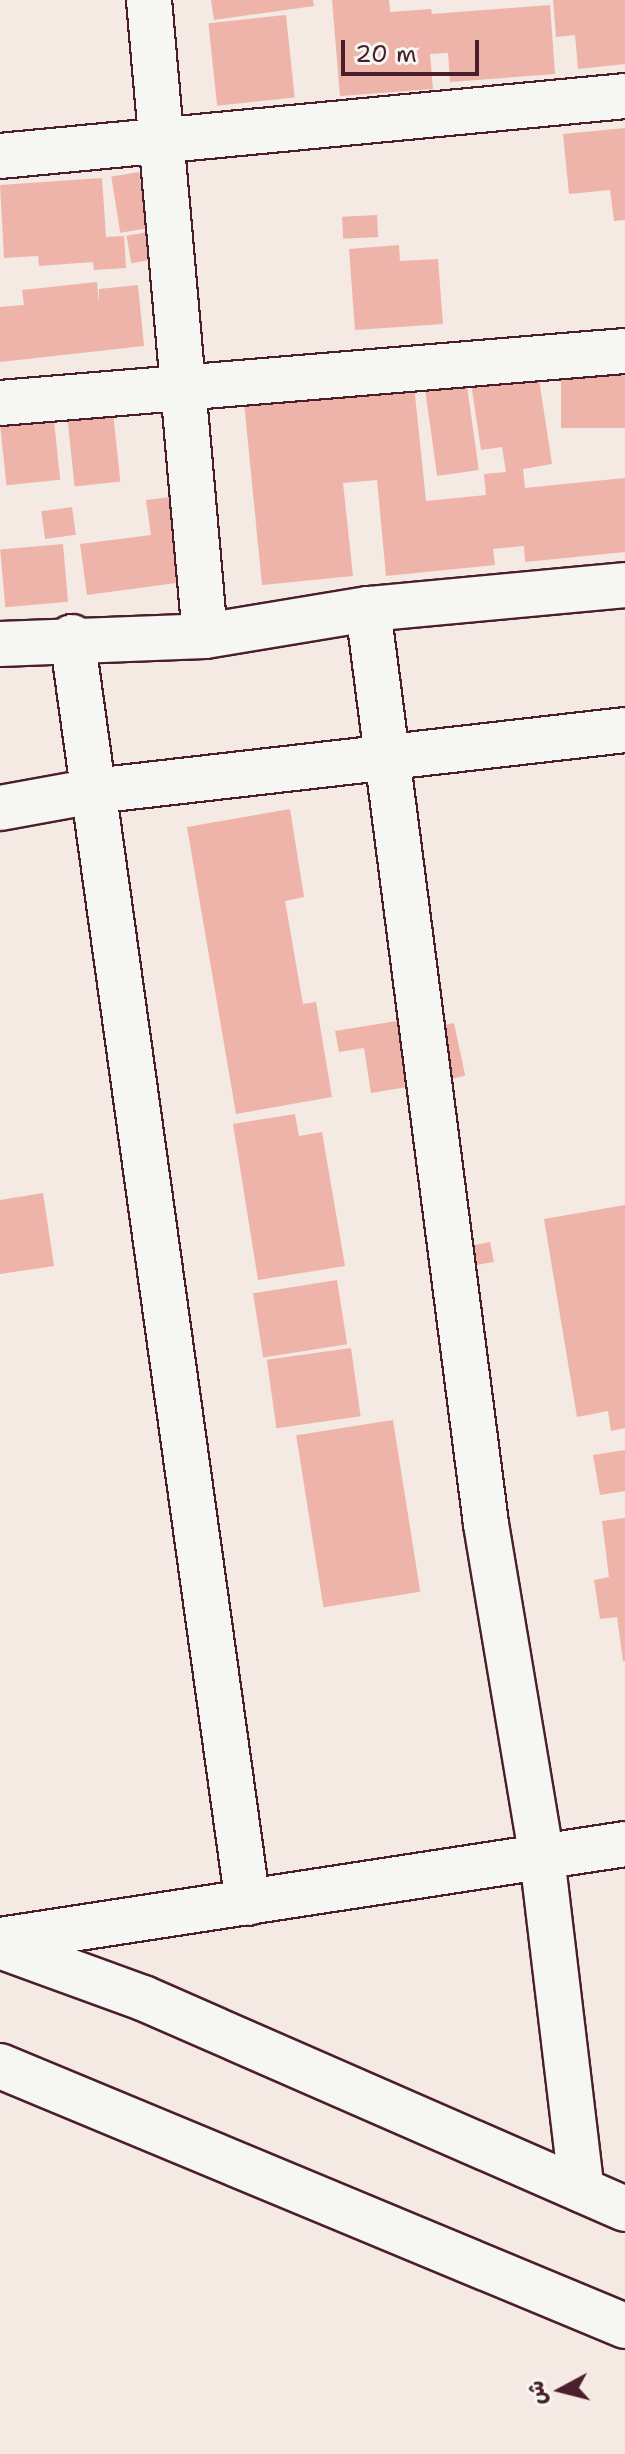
<!DOCTYPE html>
<meta charset="utf-8">
<style>
body{margin:0}
#map{position:relative;width:625px;height:2454px;overflow:hidden;background:#f4e9e3;font-family:"Shantell Sans","Playpen Sans Arabic",sans-serif}
div>[style]{position:absolute}
[style*='--x']{left:calc(var(--x)*1px);top:calc(var(--y)*1px);width:calc(var(--w)*1px);rotate:calc(var(--a)*1deg)}
.building>*{inset:0;background:#eeb4a9;transform-origin:0 0}
.roads{filter:drop-shadow(2px 0 #4a1f2b) drop-shadow(-2px 0 #4a1f2b) drop-shadow(0 2px #4a1f2b) drop-shadow(0 -2px #4a1f2b)}
.minor>*{height:44px;margin:-22px;padding:0 22px;transform-origin:22px;border-radius:22px;background:#f6f6f2}
.major>*{height:44px;margin:-22px;padding:0 22px;transform-origin:22px;border-radius:22px;background:#f6f6f2}
span{translate:-50% -50%;white-space:nowrap;text-align:center;line-height:1.15;-webkit-text-stroke:8px #f6f6f2;paint-order:stroke}
.north{position:absolute;left:521px;top:2350px;width:80px;height:80px;-webkit-text-stroke:6px #f6f6f2;paint-order:stroke;rotate:263deg;font-size:22px;font-weight:700;line-height:32px;text-align:center;color:#4a1f2b}
.north::after{content:'';display:block;margin:auto;width:28px;height:36px;background:#4a1f2b;clip-path:polygon(50% 0,100% 100%,50% 72%,0 100%)}
.scale{position:absolute;left:341px;top:40px;width:138px;height:36px;box-sizing:border-box;border:4px solid #4a1f2b;border-top:0;padding-left:10px;font-size:24px;line-height:28px;white-space:nowrap;color:#4a1f2b;-webkit-text-stroke:6px #f6f6f2;paint-order:stroke}
</style>
<div id="map">
<div class="building">
<i style="clip-path:polygon(211px 0,313px 0,314px 6px,214px 20px)"></i>
<i style="clip-path:polygon(332px 0,389px 0,390px 12px,431px 9px,432px 14px,550px 5px,555px 74px,450px 82px,448px 53px,430px 54px,433px 89px,340px 96px)"></i>
<i style="clip-path:polygon(553px 0,625px 0,625px 64px,578px 69px,575px 35px,556px 37px)"></i>
<i style="left:286px;top:15px;width:83px;height:78px;rotate:84deg"></i>
<i style="clip-path:polygon(625px 128px,625px 220px,614px 221px,610px 190px,569px 194px,563px 134px)"></i>
<i style="left:139px;top:172px;width:57px;height:28px;rotate:81deg"></i>
<i style="clip-path:polygon(102px 178px,106px 237px,124px 236px,126px 268px,94px 270px,93px 262px,39px 266px,38px 256px,4px 258px,0 185px)"></i>
<i style="left:377px;top:215px;width:22px;height:35px;rotate:87deg"></i>
<i style="left:159px;top:230px;width:28px;height:33px;rotate:80deg"></i>
<i style="clip-path:polygon(399px 245px,400px 261px,438px 259px,443px 324px,355px 330px,349px 249px)"></i>
<i style="clip-path:polygon(97px 282px,99px 304px,99px 289px,138px 285px,144px 346px,0 362px,0 307px,24px 305px,22px 290px)"></i>
<i style="left:625px;top:368px;width:60px;height:64px;rotate:90deg"></i>
<i style="clip-path:polygon(538px 373px,552px 464px,523px 469px,525px 488px,625px 478px,625px 552px,525px 562px,524px 546px,493px 549px,495px 565px,386px 576px,377px 480px,343px 483px,353px 576px,262px 585px,244px 402px,414px 385px,426px 501px,486px 495px,484px 474px,506px 472px,502px 447px,481px 450px,471px 383px)"></i>
<i style="left:466px;top:379px;width:92px;height:42px;rotate:82deg"></i>
<i style="left:113px;top:412px;width:70px;height:46px;rotate:84deg"></i>
<i style="left:54px;top:421px;width:59px;height:54px;rotate:84deg"></i>
<i style="clip-path:polygon(179px 496px,191px 581px,87px 595px,80px 544px,151px 535px,146px 500px)"></i>
<i style="left:72px;top:507px;width:28px;height:31px;rotate:82deg"></i>
<i style="left:63px;top:544px;width:58px;height:63px;rotate:85deg"></i>
<i style="clip-path:polygon(290px 809px,304px 897px,285px 901px,303px 1004px,316px 1002px,332px 1097px,236px 1114px,187px 827px)"></i>
<i style="clip-path:polygon(421px 1017px,431px 1083px,371px 1093px,364px 1048px,339px 1052px,335px 1031px)"></i>
<i style="left:454px;top:1023px;width:54px;height:31px;rotate:78deg"></i>
<i style="clip-path:polygon(295px 1114px,299px 1136px,322px 1132px,345px 1266px,258px 1280px,233px 1124px)"></i>
<i style="clip-path:polygon(43px 1193px,54px 1266px,0 1274px,0 1200px)"></i>
<i style="clip-path:polygon(625px 1205px,625px 1428px,611px 1431px,608px 1411px,577px 1417px,544px 1219px)"></i>
<i style="left:490px;top:1242px;width:20px;height:50px;rotate:79deg"></i>
<i style="left:337px;top:1280px;width:65px;height:85px;rotate:81deg"></i>
<i style="left:351px;top:1348px;width:69px;height:85px;rotate:82deg"></i>
<i style="left:393px;top:1420px;width:174px;height:98px;rotate:81deg"></i>
<i style="clip-path:polygon(625px 1450px,625px 1491px,600px 1495px,593px 1455px)"></i>
<i style="clip-path:polygon(625px 1518px,625px 1661px,623px 1661px,617px 1617px,600px 1619px,594px 1580px,609px 1577px,602px 1521px)"></i>
</div>
<div class="roads">
<div class="minor">
<i style="--x:149;--y:0;--w:638;--a:84.97"></i>
<i style="--x:0;--y:156;--w:628;--a:-5.48"></i>
<i style="--x:0;--y:403;--w:627;--a:-4.76"></i>
<i style="--x:368;--y:609;--w:923;--a:82.65"></i>
<i style="--x:486;--y:1524;--w:338;--a:80.5"></i>
<i style="--x:542;--y:1857;--w:335;--a:83.2"></i>
<i style="--x:72;--y:637;--w:1278;--a:82.09"></i>
<i style="--x:0;--y:644;--w:205;--a:-2.2"></i>
<i style="--x:205;--y:636;--w:165;--a:-9.4"></i>
<i style="--x:368;--y:609;--w:258;--a:-5.3"></i>
<i style="--x:0;--y:808;--w:96;--a:-10.3"></i>
<i style="--x:94;--y:791;--w:534;--a:-6.55"></i>
<i style="--x:0;--y:1940;--w:632;--a:-8.73"></i>
<i style="--x:0;--y:1946;--w:152;--a:20"></i>
<i style="--x:143;--y:1998;--w:526;--a:23.64"></i>
</div>
<div class="major">
<i style="--x:0;--y:2066;--w:677;--a:22.59"></i>
</div>
</div>
<div class="north">ش</div>
<div class="scale">20 m</div>
</div>
